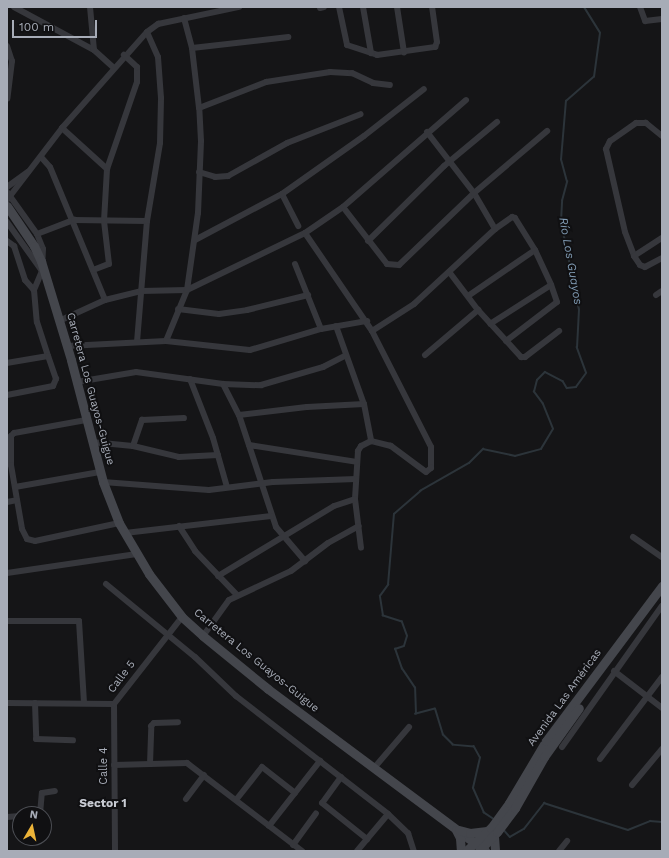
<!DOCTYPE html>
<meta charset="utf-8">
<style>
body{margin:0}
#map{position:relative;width:669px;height:858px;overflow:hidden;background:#151517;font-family:"Work Sans",sans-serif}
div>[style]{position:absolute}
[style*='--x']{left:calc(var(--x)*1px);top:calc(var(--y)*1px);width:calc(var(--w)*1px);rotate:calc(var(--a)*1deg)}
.stream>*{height:1.5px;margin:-0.75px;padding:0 0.75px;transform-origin:0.75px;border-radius:0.75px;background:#2c343a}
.street>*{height:6px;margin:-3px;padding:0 3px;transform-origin:3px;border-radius:3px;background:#36373c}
.secondary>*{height:9px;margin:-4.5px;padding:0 4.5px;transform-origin:4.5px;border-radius:4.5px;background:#44464c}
span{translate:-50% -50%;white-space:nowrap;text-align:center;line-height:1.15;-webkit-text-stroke:4px #101012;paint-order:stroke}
.street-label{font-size:11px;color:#a7acb7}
.water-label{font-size:12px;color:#7f99b1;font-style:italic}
.neighbourhood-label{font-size:12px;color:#c8cbd3;font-weight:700}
.frame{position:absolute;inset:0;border:8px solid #a7acb7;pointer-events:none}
.north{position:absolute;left:12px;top:806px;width:40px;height:40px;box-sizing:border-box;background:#101012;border:1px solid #4c4e54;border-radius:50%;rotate:9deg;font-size:11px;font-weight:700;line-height:16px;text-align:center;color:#a7acb7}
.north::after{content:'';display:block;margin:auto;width:14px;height:18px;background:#ecb338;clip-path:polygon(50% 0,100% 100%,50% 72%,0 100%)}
.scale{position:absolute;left:12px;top:20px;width:85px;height:18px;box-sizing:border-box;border:2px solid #a7acb7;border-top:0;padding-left:5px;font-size:12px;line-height:14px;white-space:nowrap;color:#a7acb7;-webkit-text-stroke:3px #101012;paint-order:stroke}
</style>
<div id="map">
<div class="stream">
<i style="--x:493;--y:819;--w:11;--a:-146"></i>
<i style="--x:484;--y:813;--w:27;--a:-114"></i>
<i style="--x:473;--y:788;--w:31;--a:-77"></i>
<i style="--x:480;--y:758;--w:13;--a:-119"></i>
<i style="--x:474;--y:747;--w:21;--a:-175"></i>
<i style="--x:453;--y:745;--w:14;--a:-135"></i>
<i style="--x:443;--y:735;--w:27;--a:-107"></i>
<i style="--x:435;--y:709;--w:20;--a:165"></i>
<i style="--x:416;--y:714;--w:26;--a:-92"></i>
<i style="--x:415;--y:688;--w:23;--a:-124"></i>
<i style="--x:402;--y:669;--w:21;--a:-109"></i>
<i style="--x:395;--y:649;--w:9;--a:-18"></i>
<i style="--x:404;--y:646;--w:10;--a:-73"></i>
<i style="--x:407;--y:636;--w:15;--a:-110"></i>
<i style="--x:402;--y:622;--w:20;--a:-162"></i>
<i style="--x:383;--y:616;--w:20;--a:-99"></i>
<i style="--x:380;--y:596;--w:14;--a:-54"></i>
<i style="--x:388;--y:585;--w:71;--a:-85.2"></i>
<i style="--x:394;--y:514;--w:35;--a:-41"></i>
<i style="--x:420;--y:491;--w:56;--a:-29.7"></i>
<i style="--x:469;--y:463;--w:20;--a:-45"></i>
<i style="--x:483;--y:449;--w:33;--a:12"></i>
<i style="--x:515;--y:456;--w:27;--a:-15"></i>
<i style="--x:541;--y:449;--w:23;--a:-59"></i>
<i style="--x:553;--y:429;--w:27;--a:-112"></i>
<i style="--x:543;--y:404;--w:15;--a:-127"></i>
<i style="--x:534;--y:392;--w:12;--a:-76"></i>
<i style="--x:537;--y:380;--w:11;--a:-45"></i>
<i style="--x:545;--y:372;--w:20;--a:27"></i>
<i style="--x:563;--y:381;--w:8;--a:60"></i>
<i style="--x:567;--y:388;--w:9;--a:-6"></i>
<i style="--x:576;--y:387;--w:17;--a:-54"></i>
<i style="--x:586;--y:373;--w:27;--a:-110"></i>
<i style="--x:577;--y:348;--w:38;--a:-87"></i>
<i style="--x:579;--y:310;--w:90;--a:-101.6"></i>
<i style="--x:561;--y:222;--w:21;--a:-87"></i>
<i style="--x:562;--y:201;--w:20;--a:-75"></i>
<i style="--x:567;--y:182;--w:23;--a:-105"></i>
<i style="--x:561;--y:160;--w:59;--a:-85.2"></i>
<i style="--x:566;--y:101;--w:37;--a:-41"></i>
<i style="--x:594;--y:77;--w:44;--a:-82.2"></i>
<i style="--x:600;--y:33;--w:31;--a:-122"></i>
<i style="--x:504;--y:830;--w:9;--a:49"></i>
<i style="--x:510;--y:837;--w:16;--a:-30"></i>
<i style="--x:524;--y:829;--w:33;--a:-52"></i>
<i style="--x:544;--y:803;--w:88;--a:17.8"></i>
<i style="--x:628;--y:830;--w:24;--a:-22"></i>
<i style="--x:650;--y:821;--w:12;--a:5"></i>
</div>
<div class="street">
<i style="--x:14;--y:7;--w:91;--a:28.3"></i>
<i style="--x:94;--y:50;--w:25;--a:42"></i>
<i style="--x:90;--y:7;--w:43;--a:84.7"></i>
<i style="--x:339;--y:7;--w:39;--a:78"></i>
<i style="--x:347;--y:45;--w:32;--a:18"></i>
<i style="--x:377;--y:55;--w:59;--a:-7.9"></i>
<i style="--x:435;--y:47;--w:5;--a:-68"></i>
<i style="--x:437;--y:42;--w:35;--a:-98"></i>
<i style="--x:363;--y:7;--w:47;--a:80.1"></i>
<i style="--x:397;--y:7;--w:46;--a:81.2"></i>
<i style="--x:640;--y:7;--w:15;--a:70"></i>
<i style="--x:645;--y:21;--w:17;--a:-7"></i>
<i style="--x:320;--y:8;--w:4;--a:-14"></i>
<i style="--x:7;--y:46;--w:16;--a:72"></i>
<i style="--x:12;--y:61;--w:38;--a:97"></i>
<i style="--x:192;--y:48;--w:97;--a:-6.5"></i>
<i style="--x:199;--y:108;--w:72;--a:-21.2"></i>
<i style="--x:266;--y:82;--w:65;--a:-8.9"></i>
<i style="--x:330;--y:72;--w:22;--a:3"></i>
<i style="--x:352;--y:73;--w:23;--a:25"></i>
<i style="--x:373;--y:83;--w:17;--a:7"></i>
<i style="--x:62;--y:128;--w:61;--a:42.3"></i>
<i style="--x:427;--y:132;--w:77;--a:52.4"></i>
<i style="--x:474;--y:193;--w:42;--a:59.7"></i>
<i style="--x:662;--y:136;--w:21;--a:-141"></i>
<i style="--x:646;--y:123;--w:10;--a:180"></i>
<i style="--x:636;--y:123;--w:32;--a:145"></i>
<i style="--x:610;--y:141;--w:9;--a:117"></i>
<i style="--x:606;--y:149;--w:85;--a:77.1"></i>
<i style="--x:625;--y:232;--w:26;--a:69"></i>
<i style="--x:634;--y:256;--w:33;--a:-33"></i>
<i style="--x:41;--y:157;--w:13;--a:48"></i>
<i style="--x:50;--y:167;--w:144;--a:67.5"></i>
<i style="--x:199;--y:172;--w:17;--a:17"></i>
<i style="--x:215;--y:177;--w:13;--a:-4"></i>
<i style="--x:228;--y:176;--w:68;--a:-29.2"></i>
<i style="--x:287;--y:143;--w:79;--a:-21.4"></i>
<i style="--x:7;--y:187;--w:26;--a:-36"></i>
<i style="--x:7;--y:192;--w:52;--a:54.5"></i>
<i style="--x:37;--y:234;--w:16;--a:68"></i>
<i style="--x:43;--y:249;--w:22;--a:93"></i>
<i style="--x:42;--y:271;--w:21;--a:113"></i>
<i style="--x:34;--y:290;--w:32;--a:85"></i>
<i style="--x:37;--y:322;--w:36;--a:72"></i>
<i style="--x:48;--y:356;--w:42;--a:170.3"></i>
<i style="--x:282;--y:194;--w:36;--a:63"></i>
<i style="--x:7;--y:200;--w:91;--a:-52.6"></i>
<i style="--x:62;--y:128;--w:128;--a:-48.5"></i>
<i style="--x:147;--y:32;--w:14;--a:-36"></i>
<i style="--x:158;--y:24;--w:83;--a:-11.9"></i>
<i style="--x:343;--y:207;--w:72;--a:52.3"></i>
<i style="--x:387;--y:264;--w:12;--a:5"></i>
<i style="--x:399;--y:265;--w:104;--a:-43.8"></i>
<i style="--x:474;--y:193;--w:96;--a:-40.3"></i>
<i style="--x:7;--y:222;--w:60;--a:54.5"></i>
<i style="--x:305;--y:233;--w:119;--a:55.6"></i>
<i style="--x:372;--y:331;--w:130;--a:63"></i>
<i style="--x:431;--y:447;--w:21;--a:90"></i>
<i style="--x:431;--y:468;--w:6;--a:141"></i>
<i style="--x:426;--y:472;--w:44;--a:-143.4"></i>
<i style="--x:391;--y:446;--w:21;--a:-166"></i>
<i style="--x:37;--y:234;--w:40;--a:-21"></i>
<i style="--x:74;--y:220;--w:73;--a:0.8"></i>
<i style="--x:195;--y:240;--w:98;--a:-27.9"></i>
<i style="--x:282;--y:194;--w:100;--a:-35.3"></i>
<i style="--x:364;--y:136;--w:76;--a:-38.1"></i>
<i style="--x:7;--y:241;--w:9;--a:36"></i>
<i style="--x:14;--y:246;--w:36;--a:72"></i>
<i style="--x:25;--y:280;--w:13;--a:48"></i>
<i style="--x:368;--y:241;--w:107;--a:-44.6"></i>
<i style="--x:444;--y:166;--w:69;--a:-39.7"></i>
<i style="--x:634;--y:256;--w:11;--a:56"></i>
<i style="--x:640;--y:265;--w:5;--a:22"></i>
<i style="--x:645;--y:267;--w:19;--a:-28"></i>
<i style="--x:295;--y:264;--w:70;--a:68.2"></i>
<i style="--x:93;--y:270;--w:17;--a:-21"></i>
<i style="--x:109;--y:264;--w:43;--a:-96.6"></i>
<i style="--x:104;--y:221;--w:52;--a:-86.7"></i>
<i style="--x:107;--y:169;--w:92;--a:-71"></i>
<i style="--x:137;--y:82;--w:15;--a:-90"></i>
<i style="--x:137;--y:67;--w:18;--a:-137"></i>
<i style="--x:450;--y:273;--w:46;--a:52.9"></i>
<i style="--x:478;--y:310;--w:64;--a:47.5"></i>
<i style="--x:521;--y:357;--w:4;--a:0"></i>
<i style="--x:525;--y:357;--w:43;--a:-37.4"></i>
<i style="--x:656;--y:295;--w:7;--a:-34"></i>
<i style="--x:468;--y:296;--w:81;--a:-34.5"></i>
<i style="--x:178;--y:309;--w:41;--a:7"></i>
<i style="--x:219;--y:314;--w:28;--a:-8"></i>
<i style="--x:247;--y:310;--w:63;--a:-13.8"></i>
<i style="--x:59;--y:321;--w:51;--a:-24.5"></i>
<i style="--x:105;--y:300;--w:37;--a:-14"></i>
<i style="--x:141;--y:291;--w:46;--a:-1.2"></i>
<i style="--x:187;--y:290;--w:131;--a:-25.8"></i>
<i style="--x:305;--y:233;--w:46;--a:-34.4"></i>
<i style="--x:343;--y:207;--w:163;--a:-41"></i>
<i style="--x:336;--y:326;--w:83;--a:70.3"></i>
<i style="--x:364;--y:404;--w:38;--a:79"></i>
<i style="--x:371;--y:441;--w:11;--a:153"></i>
<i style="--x:361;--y:446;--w:6;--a:121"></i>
<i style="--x:358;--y:451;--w:48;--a:93.6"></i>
<i style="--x:355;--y:499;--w:49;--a:83"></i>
<i style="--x:372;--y:331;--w:50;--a:-32.7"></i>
<i style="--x:414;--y:304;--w:110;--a:-42.8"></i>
<i style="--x:495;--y:229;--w:21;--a:-35"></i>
<i style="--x:512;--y:217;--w:3;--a:18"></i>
<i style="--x:515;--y:218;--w:38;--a:58"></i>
<i style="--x:535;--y:250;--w:38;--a:65"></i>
<i style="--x:551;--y:285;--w:72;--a:147.4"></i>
<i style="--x:166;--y:341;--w:55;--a:-67.6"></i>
<i style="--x:187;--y:290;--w:78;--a:-81.9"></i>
<i style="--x:198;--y:213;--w:72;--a:-87.6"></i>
<i style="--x:201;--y:141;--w:33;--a:-93"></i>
<i style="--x:199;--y:108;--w:60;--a:-96.7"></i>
<i style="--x:192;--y:48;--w:31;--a:-105"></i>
<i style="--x:506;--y:341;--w:64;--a:-37.4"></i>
<i style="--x:557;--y:302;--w:18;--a:-109"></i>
<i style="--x:137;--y:342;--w:121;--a:-85.3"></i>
<i style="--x:147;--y:221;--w:79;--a:-80.5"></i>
<i style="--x:160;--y:143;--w:45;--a:-88.7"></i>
<i style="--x:161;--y:98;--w:41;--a:-94.2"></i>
<i style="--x:158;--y:57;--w:27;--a:-114"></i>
<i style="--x:67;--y:346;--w:99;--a:-2.9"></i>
<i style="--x:166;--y:341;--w:84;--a:6.1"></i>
<i style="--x:250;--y:350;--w:74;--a:-16.5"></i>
<i style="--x:321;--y:329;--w:47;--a:-9.9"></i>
<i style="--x:425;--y:355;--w:70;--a:-40.3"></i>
<i style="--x:190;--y:379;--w:63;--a:68.7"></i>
<i style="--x:213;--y:438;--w:51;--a:74.1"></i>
<i style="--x:77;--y:382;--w:60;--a:-9.6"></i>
<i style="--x:136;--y:372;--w:88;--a:7.9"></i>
<i style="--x:223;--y:384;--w:38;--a:2"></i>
<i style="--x:261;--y:385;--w:65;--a:-16.2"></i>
<i style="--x:323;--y:367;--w:25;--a:-27"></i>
<i style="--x:223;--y:384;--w:35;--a:63"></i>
<i style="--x:239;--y:415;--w:118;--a:71.7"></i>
<i style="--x:276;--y:527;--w:45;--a:49.5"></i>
<i style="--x:7;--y:395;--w:47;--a:-11.1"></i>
<i style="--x:53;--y:386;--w:8;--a:-67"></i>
<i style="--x:56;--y:379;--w:24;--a:-109"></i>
<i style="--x:239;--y:415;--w:68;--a:-6.7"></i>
<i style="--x:307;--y:407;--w:57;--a:-3"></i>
<i style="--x:86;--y:420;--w:73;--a:169.8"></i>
<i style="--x:14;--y:433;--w:4;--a:135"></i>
<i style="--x:11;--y:436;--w:29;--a:90"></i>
<i style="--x:11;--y:465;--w:65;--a:80.2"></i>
<i style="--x:22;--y:529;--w:11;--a:63"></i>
<i style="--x:27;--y:539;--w:8;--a:14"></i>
<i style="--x:35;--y:541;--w:86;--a:-12.1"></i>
<i style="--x:92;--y:442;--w:41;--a:5.6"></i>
<i style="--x:133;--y:446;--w:28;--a:-71"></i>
<i style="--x:142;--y:420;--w:42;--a:-2.7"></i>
<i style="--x:249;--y:445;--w:109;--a:8.9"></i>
<i style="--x:133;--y:446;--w:47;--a:13.4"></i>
<i style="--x:179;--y:457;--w:39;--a:-3"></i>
<i style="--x:103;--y:482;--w:106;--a:4.3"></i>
<i style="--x:209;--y:490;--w:64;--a:-7.1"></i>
<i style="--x:273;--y:482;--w:83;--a:-2.1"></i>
<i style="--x:15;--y:487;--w:86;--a:-10"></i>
<i style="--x:7;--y:502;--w:10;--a:-11"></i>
<i style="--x:179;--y:526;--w:30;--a:57"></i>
<i style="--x:195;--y:551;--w:61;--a:46.3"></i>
<i style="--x:125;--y:533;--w:147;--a:-6.6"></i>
<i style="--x:633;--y:537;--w:35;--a:35"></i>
<i style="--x:7;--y:573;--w:131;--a:-8.3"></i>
<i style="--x:218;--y:576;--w:135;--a:-31.1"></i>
<i style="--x:334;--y:506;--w:22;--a:-18"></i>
<i style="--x:106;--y:584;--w:115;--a:39.4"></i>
<i style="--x:195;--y:657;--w:57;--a:43.6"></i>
<i style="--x:236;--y:696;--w:192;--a:37.8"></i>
<i style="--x:388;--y:814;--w:28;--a:44"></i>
<i style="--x:408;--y:833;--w:19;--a:72"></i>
<i style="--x:7;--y:621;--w:72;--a:0"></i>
<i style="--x:79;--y:621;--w:82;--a:86.5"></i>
<i style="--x:203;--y:636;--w:44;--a:-54.2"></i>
<i style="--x:229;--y:600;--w:68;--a:-25.1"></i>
<i style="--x:291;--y:571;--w:46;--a:-37.1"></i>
<i style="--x:328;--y:543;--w:35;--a:-29"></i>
<i style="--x:614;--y:671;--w:61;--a:37.6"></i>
<i style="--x:7;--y:703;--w:107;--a:0.5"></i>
<i style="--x:35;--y:703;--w:36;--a:88"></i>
<i style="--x:36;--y:739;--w:37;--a:2"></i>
<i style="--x:114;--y:704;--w:147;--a:89.6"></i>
<i style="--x:114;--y:704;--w:110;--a:-52"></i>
<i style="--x:562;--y:747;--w:173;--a:-54.7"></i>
<i style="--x:600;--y:759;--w:103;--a:-52.9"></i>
<i style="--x:150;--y:764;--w:38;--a:-88"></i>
<i style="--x:151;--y:726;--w:4;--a:-45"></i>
<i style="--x:154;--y:723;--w:24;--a:-2"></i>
<i style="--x:114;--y:765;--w:73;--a:-1.6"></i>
<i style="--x:187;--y:763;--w:145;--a:37.4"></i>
<i style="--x:374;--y:768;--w:54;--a:-49.5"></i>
<i style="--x:341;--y:777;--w:32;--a:126"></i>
<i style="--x:322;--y:803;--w:58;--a:38.7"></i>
<i style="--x:632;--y:785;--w:47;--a:-50.2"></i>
<i style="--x:186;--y:799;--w:30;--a:-53"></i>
<i style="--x:236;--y:800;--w:42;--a:-51.8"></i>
<i style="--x:262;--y:767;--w:42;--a:38.2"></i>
<i style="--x:40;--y:814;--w:21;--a:-85"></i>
<i style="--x:42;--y:793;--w:13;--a:-9"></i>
<i style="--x:7;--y:817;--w:13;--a:-4"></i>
<i style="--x:269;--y:826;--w:83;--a:-51.9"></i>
<i style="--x:293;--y:845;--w:39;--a:-54"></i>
<i style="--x:357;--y:851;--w:48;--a:-50"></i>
<i style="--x:559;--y:851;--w:13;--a:-51"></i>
</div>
<div class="secondary">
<i style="--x:7;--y:206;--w:48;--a:56"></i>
<i style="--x:34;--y:246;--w:17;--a:65"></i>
<i style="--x:41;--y:261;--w:103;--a:73.1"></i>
<i style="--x:71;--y:360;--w:126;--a:75.3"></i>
<i style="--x:103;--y:482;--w:44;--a:68.7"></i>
<i style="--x:119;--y:523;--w:59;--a:59.5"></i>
<i style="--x:149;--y:574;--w:54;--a:52.5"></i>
<i style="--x:182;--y:617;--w:28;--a:42"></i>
<i style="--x:203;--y:636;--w:84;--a:39.2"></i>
<i style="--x:268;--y:689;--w:271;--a:36.7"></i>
<i style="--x:456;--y:830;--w:9;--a:63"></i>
<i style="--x:460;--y:838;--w:13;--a:86"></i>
<i style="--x:459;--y:830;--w:11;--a:15"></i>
<i style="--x:470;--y:833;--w:17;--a:-7"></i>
<i style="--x:494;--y:836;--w:15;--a:86"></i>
<i style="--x:466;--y:851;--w:34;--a:-43"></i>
<i style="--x:491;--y:828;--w:31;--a:-54"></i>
<i style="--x:509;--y:803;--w:72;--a:-59.2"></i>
<i style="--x:546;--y:741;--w:194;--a:-53.2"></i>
<i style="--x:479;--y:851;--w:26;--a:-47"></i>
<i style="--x:497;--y:832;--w:30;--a:-53"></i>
<i style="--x:515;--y:808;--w:59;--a:-60.4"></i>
<i style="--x:544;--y:757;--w:60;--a:-54.5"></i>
</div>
<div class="street-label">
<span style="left:90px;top:389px;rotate:75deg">Carretera Los Guayos-Guigue</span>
<span style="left:256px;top:661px;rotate:39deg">Carretera Los Guayos-Guigue</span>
<span style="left:122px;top:677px;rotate:-53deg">Calle 5</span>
<span style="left:565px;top:698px;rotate:-54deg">Avenida Las Américas</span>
<span style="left:104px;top:766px;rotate:-90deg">Calle 4</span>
</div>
<div class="water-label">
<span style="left:570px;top:261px;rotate:80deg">Río Los Guayos</span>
</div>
<div class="neighbourhood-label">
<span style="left:103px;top:804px">Sector 1</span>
</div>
<div class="frame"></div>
<div class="north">N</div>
<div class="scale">100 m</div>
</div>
